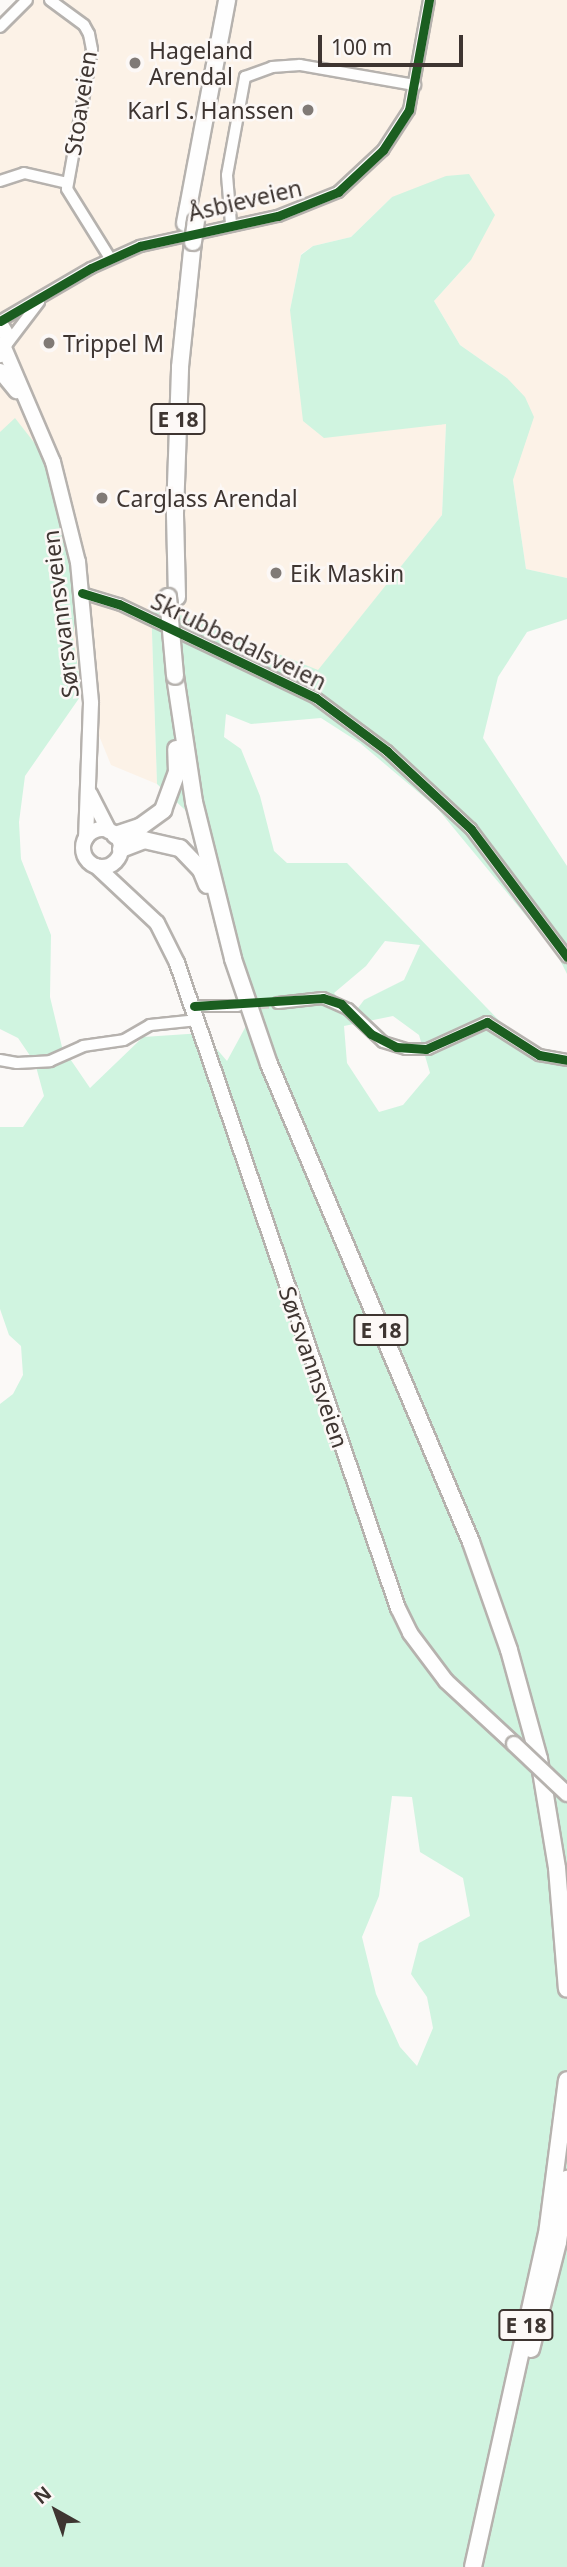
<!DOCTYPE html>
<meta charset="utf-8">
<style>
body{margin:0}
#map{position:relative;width:567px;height:2567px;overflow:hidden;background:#fbf9f7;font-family:"Noto Sans",sans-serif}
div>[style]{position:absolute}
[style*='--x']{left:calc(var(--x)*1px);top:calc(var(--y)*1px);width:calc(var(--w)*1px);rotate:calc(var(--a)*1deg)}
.commercial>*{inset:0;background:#fcf2e7}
.green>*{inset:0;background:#d0f4e0}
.minor-tunnel>*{height:10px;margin-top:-5px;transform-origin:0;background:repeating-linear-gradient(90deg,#d5d2cf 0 10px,transparent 0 15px)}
.roads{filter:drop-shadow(2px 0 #b6b2ae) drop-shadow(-2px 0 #b6b2ae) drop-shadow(0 2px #b6b2ae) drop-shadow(0 -2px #b6b2ae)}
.minor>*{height:10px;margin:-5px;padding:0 5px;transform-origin:5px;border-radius:5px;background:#fefefe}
.major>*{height:14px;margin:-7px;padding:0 7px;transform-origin:7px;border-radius:7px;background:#fefefe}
.major>.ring{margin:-7px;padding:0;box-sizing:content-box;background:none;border:14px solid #fefefe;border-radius:50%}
.highway>*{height:16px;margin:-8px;padding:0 8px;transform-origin:8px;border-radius:8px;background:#fefefe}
.bridges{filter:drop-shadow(2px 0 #b6b2ae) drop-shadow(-2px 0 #b6b2ae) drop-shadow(0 2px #b6b2ae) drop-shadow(0 -2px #b6b2ae)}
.major-bridge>*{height:14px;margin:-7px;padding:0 7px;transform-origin:7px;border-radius:7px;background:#fefefe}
.highway-bridge>*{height:16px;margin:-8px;padding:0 8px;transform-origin:8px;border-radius:8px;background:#fefefe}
.cycleway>*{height:9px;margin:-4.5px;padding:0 4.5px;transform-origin:4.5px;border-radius:4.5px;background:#1b5e20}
.dots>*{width:19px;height:19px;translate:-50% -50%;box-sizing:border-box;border:4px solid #fcf8f6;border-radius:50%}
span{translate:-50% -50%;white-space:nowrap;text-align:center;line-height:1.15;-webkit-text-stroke:5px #fcf8f6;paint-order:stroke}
.shield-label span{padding:2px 5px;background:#fcf8f6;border:2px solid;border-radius:5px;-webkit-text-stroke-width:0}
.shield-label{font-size:21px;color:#3e3531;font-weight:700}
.poi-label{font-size:23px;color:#3e3531}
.left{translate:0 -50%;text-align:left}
.right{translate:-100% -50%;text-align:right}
.street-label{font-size:23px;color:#3e3531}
.north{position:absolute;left:21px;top:2476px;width:70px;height:70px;-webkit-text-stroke:5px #fcf8f6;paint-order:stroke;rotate:320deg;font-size:19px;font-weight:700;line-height:28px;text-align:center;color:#3e3531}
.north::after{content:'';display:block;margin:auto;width:24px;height:32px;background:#3e3531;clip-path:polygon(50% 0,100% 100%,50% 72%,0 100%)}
.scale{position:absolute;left:318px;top:35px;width:145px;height:32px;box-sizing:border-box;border:4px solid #3e3531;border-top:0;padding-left:9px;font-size:21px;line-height:24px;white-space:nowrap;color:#3e3531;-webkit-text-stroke:5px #fcf8f6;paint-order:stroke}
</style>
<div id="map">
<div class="commercial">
<i style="clip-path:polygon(17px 0,567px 0,567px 578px,526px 569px,513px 480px,519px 458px,507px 378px,460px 345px,434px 301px,471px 260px,392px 197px,351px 237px,313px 246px,301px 254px,290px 310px,446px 424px,442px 515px,318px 671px,151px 603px,157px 784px,111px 765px,82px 694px,73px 637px,82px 571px,0 432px,0 16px)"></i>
</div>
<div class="green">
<i style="clip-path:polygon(evenodd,469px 174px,495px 215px,471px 260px,434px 301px,460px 345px,507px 378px,525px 397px,534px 417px,513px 480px,526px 569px,567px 578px,567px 619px,527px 632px,498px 677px,483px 738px,567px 866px,567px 974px,556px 952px,437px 808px,360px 743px,321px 718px,251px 724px,226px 714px,224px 737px,241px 749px,260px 796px,274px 851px,287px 863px,347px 863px,513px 1035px,557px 1057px,567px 1053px,567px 2567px,0 2567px,0 1404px,13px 1394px,23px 1375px,21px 1346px,9px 1335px,0 1309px,0 1127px,23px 1127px,44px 1096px,35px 1063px,18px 1038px,0 1029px,0 432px,15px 418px,47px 459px,82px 571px,73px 637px,82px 694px,25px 776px,19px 822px,21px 859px,51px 935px,50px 997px,62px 1047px,90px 1088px,143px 1037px,203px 1033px,227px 1061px,246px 1026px,243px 981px,196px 820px,157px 784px,151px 603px,318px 670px,442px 515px,446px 424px,324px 438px,303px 421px,290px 310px,301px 255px,313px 246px,351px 237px,392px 197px,446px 176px,469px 174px,385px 941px,420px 945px,404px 980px,364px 1000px,352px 1016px,334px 993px,366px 966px,385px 941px,469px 174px,393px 1016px,419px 1035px,430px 1073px,403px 1105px,379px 1112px,347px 1063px,344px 1026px,393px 1016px,469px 174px,392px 1796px,412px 1797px,420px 1852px,463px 1878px,470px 1916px,419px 1943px,411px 1974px,427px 1997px,433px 2028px,417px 2066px,400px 2047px,376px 1994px,362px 1937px,379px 1896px,392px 1796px)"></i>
</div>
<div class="minor-tunnel">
<i style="--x:244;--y:1005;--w:34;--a:-3"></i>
</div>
<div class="roads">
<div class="minor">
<i style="--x:50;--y:0;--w:42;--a:36.3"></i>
<i style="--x:84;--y:25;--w:10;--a:61"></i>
<i style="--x:89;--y:34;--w:16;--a:79"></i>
<i style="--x:92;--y:50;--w:141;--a:100.2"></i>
<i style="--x:67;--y:189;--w:81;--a:58.1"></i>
<i style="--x:0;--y:27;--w:38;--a:-45"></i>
<i style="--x:0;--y:181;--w:25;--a:-18"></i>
<i style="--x:24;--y:173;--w:44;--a:13.1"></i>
<i style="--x:231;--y:224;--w:49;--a:-94.7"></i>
<i style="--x:227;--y:175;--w:100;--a:-79.6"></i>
<i style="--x:245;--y:77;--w:29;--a:-20"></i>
<i style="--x:272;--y:67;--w:28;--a:-4"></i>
<i style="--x:300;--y:65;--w:117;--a:9.9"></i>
<i style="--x:0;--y:321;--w:105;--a:-30.2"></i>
<i style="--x:91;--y:268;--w:54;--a:-24.2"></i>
<i style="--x:140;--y:246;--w:141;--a:-12.3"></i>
<i style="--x:278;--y:216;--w:65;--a:-21.8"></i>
<i style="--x:338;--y:192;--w:62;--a:-43"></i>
<i style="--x:383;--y:150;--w:48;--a:-57"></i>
<i style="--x:409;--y:110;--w:112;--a:-79.7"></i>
<i style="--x:7;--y:344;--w:53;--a:-52.7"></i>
<i style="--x:82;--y:593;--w:39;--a:17"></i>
<i style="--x:119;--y:604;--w:218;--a:25.5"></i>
<i style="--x:316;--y:698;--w:89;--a:36.7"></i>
<i style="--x:387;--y:751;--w:115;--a:42.9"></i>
<i style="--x:471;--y:829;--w:160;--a:53.1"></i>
<i style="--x:278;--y:1003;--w:45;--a:-6.3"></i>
<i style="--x:323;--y:998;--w:27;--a:24"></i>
<i style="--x:348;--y:1009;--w:48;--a:43.3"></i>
<i style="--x:383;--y:1042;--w:24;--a:17"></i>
<i style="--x:406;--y:1049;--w:22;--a:0"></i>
<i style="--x:428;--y:1049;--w:65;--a:-24.6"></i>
<i style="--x:487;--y:1022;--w:62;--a:32.4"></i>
<i style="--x:539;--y:1055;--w:28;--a:10"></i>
<i style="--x:194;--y:1006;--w:44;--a:0"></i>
<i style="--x:0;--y:1060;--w:17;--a:10"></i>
<i style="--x:17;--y:1063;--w:33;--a:-3"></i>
<i style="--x:50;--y:1061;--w:36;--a:-24"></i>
<i style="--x:83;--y:1046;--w:41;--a:-8.3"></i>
<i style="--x:124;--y:1040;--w:30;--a:-30"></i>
<i style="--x:150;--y:1025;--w:48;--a:-5.9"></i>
</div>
<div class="major">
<i style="--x:0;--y:323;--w:16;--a:60"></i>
<i style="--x:8;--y:337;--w:20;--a:114"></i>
<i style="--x:5;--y:350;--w:122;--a:66.8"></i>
<i style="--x:53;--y:462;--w:103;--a:76"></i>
<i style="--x:78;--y:562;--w:142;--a:84.7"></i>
<i style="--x:91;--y:703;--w:135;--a:92.1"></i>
<i style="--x:0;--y:371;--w:26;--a:51"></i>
<i style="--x:90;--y:794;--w:42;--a:62.8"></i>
<i class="ring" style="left:83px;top:829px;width:24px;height:24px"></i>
<i style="--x:96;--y:866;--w:83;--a:43.1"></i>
<i style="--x:157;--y:923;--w:45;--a:63.4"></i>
<i style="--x:177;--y:963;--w:682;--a:71.09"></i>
<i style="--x:398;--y:1608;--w:28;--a:64"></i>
<i style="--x:410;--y:1633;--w:60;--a:53.1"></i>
<i style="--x:446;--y:1681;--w:93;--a:42.8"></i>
</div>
<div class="highway">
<i style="--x:185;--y:223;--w:227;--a:-79.3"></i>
<i style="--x:177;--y:597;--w:84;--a:-91.4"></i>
<i style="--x:175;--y:513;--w:146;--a:-88"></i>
<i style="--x:180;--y:367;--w:126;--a:-84.1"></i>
<i style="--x:175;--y:676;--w:127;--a:81.4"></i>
<i style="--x:194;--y:802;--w:162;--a:76"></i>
<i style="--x:233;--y:959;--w:111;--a:71.1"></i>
<i style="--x:269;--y:1064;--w:519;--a:67.09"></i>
<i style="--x:471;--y:1542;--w:114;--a:70.6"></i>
<i style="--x:509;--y:1650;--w:113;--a:74.6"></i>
<i style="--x:539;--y:1759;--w:110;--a:80.6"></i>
<i style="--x:557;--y:1868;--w:121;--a:85.3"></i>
<i style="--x:115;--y:835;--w:26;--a:-18"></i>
<i style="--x:140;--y:827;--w:29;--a:-36"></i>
<i style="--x:163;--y:810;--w:40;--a:-69.8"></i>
<i style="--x:177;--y:772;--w:23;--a:-92"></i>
<i style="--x:121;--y:849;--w:25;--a:-21"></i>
<i style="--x:144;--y:840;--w:37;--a:13"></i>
<i style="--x:180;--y:848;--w:30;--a:46"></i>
<i style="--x:201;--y:870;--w:16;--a:68"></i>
<i style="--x:531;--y:2349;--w:110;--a:-75.8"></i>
<i style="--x:558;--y:2242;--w:64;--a:-81.9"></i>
<i style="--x:473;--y:2567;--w:341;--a:-77.5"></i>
<i style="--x:547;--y:2234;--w:155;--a:-82.6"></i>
</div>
</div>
<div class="bridges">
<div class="major-bridge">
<i style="--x:514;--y:1744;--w:73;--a:43.3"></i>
</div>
<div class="highway-bridge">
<i style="--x:193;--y:242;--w:21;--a:-82"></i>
<i style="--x:168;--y:597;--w:79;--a:84.9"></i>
</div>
</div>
<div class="cycleway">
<i style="--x:0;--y:321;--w:105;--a:-30.2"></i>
<i style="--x:91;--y:268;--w:54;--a:-24.2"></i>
<i style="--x:140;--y:246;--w:141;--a:-12.3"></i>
<i style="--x:278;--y:216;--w:65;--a:-21.8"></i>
<i style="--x:338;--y:192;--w:62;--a:-43"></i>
<i style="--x:383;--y:150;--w:48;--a:-57"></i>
<i style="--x:409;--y:110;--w:112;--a:-79.7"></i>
<i style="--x:82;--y:593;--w:39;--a:17"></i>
<i style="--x:119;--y:604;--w:218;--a:25.5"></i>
<i style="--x:316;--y:698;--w:89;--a:36.7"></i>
<i style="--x:387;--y:751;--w:115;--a:42.9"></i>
<i style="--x:471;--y:829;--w:160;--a:53.1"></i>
<i style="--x:194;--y:1006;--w:129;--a:-3.5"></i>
<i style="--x:323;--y:998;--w:19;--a:18"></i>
<i style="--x:341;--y:1004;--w:42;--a:45"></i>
<i style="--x:371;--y:1034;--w:28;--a:27"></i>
<i style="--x:396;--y:1047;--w:30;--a:4"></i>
<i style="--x:426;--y:1049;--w:67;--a:-23.9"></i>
<i style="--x:487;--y:1022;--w:62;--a:32.4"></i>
<i style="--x:539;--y:1055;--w:28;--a:10"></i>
</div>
<div class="dots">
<i style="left:135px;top:63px;background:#807a76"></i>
<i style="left:308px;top:110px;background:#807a76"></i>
<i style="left:49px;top:343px;background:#807a76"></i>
<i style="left:102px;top:498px;background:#807a76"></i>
<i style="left:276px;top:573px;background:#807a76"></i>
</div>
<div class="shield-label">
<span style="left:178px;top:419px">E 18</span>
<span style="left:381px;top:1330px">E 18</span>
<span style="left:526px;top:2325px">E 18</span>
</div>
<div class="poi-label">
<span class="left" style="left:149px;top:63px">Hageland<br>Arendal</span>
<span class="right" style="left:294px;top:110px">Karl S. Hanssen</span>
<span class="left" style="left:63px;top:343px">Trippel M</span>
<span class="left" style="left:116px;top:498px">Carglass Arendal</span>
<span class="left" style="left:290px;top:573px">Eik Maskin</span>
</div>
<div class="street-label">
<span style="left:80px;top:103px;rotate:-81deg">Stoaveien</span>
<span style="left:245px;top:200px;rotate:-13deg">Åsbieveien</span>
<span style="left:60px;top:614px;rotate:-97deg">Sørsvannsveien</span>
<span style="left:239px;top:641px;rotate:26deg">Skrubbedalsveien</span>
<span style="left:314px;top:1367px;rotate:71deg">Sørsvannsveien</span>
</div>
<div class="north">N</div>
<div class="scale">100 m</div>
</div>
